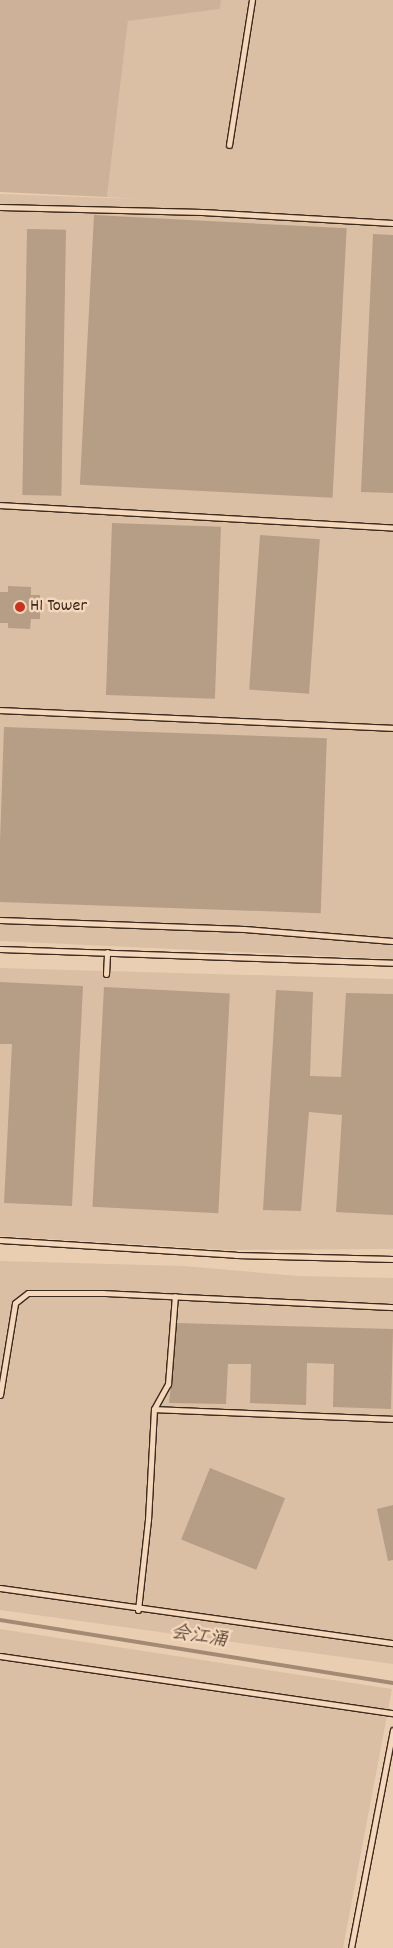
<!DOCTYPE html>
<meta charset="utf-8">
<style>
body{margin:0}
#map{position:relative;width:393px;height:1948px;overflow:hidden;background:#eaceb2;font-family:Dekko,"LXGW WenKai TC",sans-serif}
div>[style]{position:absolute}
[style*='--x']{left:calc(var(--x)*1px);top:calc(var(--y)*1px);width:calc(var(--w)*1px);rotate:calc(var(--a)*1deg)}
.built>*{inset:0;background:#dabfa5}
.green>*{inset:0;background:#cdb299}
.stream>*{height:4px;margin:-2px;padding:0 2px;transform-origin:2px;border-radius:2px;background:#a28a75}
.building>*{inset:0;background:#b69d86;transform-origin:0 0}
.roads{filter:drop-shadow(1px 0 #3b2a1e) drop-shadow(-1px 0 #3b2a1e) drop-shadow(0 1px #3b2a1e) drop-shadow(0 -1px #3b2a1e)}
.service>*{height:5px;margin:-2.5px;padding:0 2.5px;transform-origin:2.5px;border-radius:2.5px;background:#f5d8bb}
.dots>*{width:14px;height:14px;translate:-50% -50%;box-sizing:border-box;border:2px solid #f5d8bb;border-radius:50%}
span{translate:-50% -50%;white-space:nowrap;text-align:center;line-height:1.15;-webkit-text-stroke:5px #f5d8bb;paint-order:stroke}
.poi-label{font-size:18px;color:#3b2a1e}
.left{translate:0 -50%;text-align:left}
.water-label{font-size:19px;color:#554234;font-style:italic}
</style>
<div id="map">
<div class="built">
<i style="clip-path:polygon(221px 0,393px 0,393px 959px,0 941px,0 194px,138px 199px,107px 197px,128px 20px,220px 9px)"></i>
<i style="clip-path:polygon(0 968px,393px 979px,393px 1249px,229px 1250px,0 1236px)"></i>
<i style="clip-path:polygon(0 1261px,184px 1266px,298px 1276px,393px 1278px,393px 1664px,0 1610px)"></i>
<i style="clip-path:polygon(0 1629px,392px 1689px,343px 1948px,0 1948px)"></i>
</div>
<div class="green">
<i style="clip-path:polygon(0 0,221px 0,220px 9px,128px 21px,107px 197px,0 192px)"></i>
</div>
<div class="stream">
<i style="--x:0;--y:1620;--w:398;--a:9.1"></i>
</div>
<div class="building">
<i style="left:94px;top:215px;width:253px;height:270px;rotate:3deg"></i>
<i style="left:27px;top:229px;width:39px;height:266px;rotate:1deg"></i>
<i style="clip-path:polygon(373px 234px,393px 235px,393px 493px,361px 492px)"></i>
<i style="left:112px;top:523px;width:109px;height:172px;rotate:2deg"></i>
<i style="left:260px;top:535px;width:60px;height:155px;rotate:4deg"></i>
<i style="clip-path:polygon(8px 586px,31px 587px,31px 595px,40px 595px,40px 619px,31px 619px,30px 629px,8px 628px,8px 623px,0 623px,0 592px,8px 592px)"></i>
<i style="left:4px;top:727px;width:323px;height:175px;rotate:2deg"></i>
<i style="clip-path:polygon(0 982px,83px 986px,72px 1206px,4px 1203px,12px 1044px,0 1044px)"></i>
<i style="left:104px;top:987px;width:126px;height:220px;rotate:3deg"></i>
<i style="clip-path:polygon(276px 990px,313px 992px,310px 1076px,341px 1077px,346px 993px,393px 994px,393px 1215px,336px 1212px,342px 1115px,309px 1112px,301px 1211px,263px 1210px)"></i>
<i style="clip-path:polygon(177px 1323px,393px 1329px,391px 1409px,333px 1407px,334px 1364px,307px 1363px,306px 1405px,250px 1403px,251px 1364px,228px 1364px,226px 1404px,169px 1403px)"></i>
<i style="left:210px;top:1468px;width:81px;height:77px;rotate:22deg"></i>
<i style="clip-path:polygon(393px 1505px,393px 1560px,388px 1561px,377px 1509px)"></i>
</div>
<div class="roads">
<div class="service">
<i style="--x:229;--y:145;--w:147;--a:-81"></i>
<i style="--x:0;--y:207;--w:202;--a:1.4"></i>
<i style="--x:202;--y:212;--w:191;--a:3.3"></i>
<i style="--x:0;--y:505;--w:394;--a:3.3"></i>
<i style="--x:0;--y:710;--w:393;--a:2.6"></i>
<i style="--x:0;--y:920;--w:244;--a:2.1"></i>
<i style="--x:244;--y:929;--w:149;--a:4.6"></i>
<i style="--x:0;--y:949;--w:393;--a:2"></i>
<i style="--x:106;--y:974;--w:22;--a:-87"></i>
<i style="--x:0;--y:1240;--w:236;--a:3.6"></i>
<i style="--x:236;--y:1255;--w:157;--a:1.5"></i>
<i style="--x:0;--y:1395;--w:93;--a:-80.7"></i>
<i style="--x:15;--y:1303;--w:16;--a:-38"></i>
<i style="--x:28;--y:1293;--w:75;--a:0"></i>
<i style="--x:103;--y:1293;--w:290;--a:2.8"></i>
<i style="--x:154;--y:1409;--w:29;--a:-61"></i>
<i style="--x:168;--y:1384;--w:88;--a:-85.5"></i>
<i style="--x:0;--y:1588;--w:397;--a:8"></i>
<i style="--x:138;--y:1610;--w:91;--a:-83.7"></i>
<i style="--x:148;--y:1520;--w:111;--a:-86.9"></i>
<i style="--x:154;--y:1409;--w:239;--a:2.4"></i>
<i style="--x:0;--y:1656;--w:397;--a:8.3"></i>
<i style="--x:351;--y:1948;--w:222;--a:-79.1"></i>
</div>
</div>
<div class="dots">
<i style="left:20px;top:607px;background:#c8321e"></i>
</div>
<div class="poi-label">
<span class="left" style="left:30px;top:607px">H1 Tower</span>
</div>
<div class="water-label">
<span style="left:199px;top:1638px;rotate:9deg">会江涌</span>
</div>
</div>
